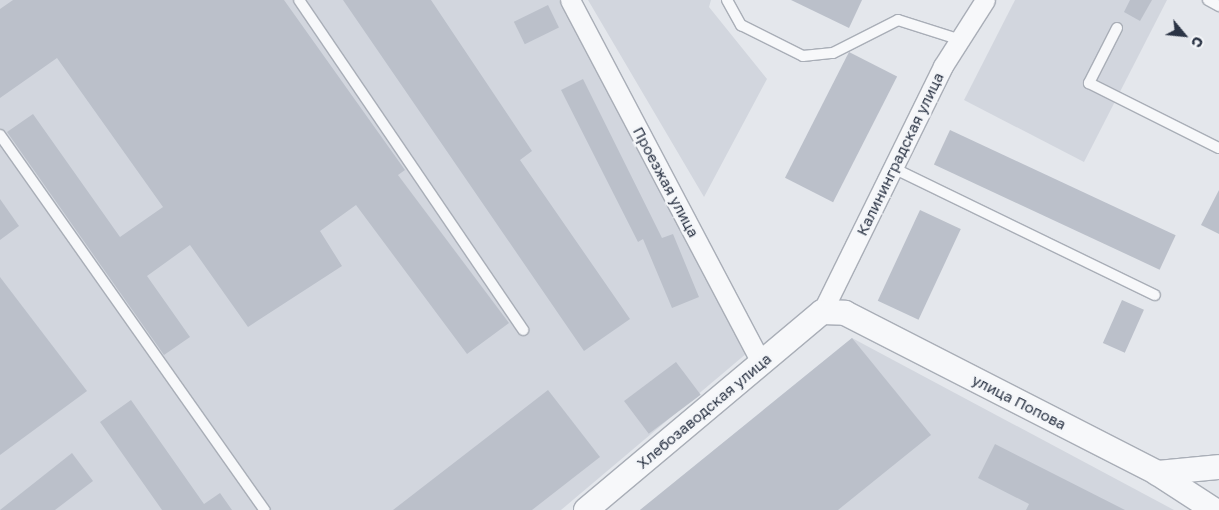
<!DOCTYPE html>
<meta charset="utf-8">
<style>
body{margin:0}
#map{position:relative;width:1219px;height:510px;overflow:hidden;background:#e4e7ec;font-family:"Golos Text",sans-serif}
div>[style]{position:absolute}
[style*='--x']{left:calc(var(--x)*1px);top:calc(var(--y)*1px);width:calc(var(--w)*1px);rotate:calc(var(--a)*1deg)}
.built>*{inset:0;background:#d2d6de}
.building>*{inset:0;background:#bbc0ca;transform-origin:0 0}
.roads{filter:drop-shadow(1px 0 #a9aeb7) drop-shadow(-1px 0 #a9aeb7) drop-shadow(0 1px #a9aeb7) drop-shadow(0 -1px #a9aeb7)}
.service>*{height:10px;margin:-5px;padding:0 5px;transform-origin:5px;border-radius:5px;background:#f7f8fa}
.minor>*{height:19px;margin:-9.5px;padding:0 9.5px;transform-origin:9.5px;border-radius:9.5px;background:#f7f8fa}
.tertiary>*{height:24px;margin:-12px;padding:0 12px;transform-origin:12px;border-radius:12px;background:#f7f8fa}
span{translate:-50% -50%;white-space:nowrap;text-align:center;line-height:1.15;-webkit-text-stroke:5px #f4f6f9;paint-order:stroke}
.street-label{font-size:15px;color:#2b3445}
.north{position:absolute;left:1159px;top:10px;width:50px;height:50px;-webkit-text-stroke:4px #f4f6f9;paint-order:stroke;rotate:118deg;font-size:14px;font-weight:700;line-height:20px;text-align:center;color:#2b3445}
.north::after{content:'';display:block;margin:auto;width:18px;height:22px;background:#2b3445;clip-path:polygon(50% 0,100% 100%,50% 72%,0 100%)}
</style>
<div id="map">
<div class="built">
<i style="clip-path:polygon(0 0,559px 0,747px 353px,561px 510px,0 510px)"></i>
<i style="clip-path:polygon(588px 0,711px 0,709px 7px,767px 79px,704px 197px)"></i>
<i style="clip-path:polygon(1015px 0,1167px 0,1084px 162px,964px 100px)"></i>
<i style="clip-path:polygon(852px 338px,1174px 510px,640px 510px)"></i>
</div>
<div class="building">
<i style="clip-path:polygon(13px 0,284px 0,405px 170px,398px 175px,509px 323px,467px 354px,356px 205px,320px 231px,342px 266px,248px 327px,190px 245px,147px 276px,190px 337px,164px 355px,7px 132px,33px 114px,120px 237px,163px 207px,57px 58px,0 98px,0 9px)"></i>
<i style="clip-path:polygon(343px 0,431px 0,532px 151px,520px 160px,630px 319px,584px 351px)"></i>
<i style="clip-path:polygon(791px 0,862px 0,849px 28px)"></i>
<i style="clip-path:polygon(1130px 0,1152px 0,1140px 21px,1124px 12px)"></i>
<i style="left:548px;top:5px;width:25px;height:38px;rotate:64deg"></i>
<i style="left:849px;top:52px;width:54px;height:141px;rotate:27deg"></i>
<i style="clip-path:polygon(583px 79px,662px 238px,673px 234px,699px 297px,672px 308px,643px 239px,638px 242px,561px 90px)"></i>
<i style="left:950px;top:130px;width:249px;height:38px;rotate:25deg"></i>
<i style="clip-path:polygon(1219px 190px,1219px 234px,1201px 225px)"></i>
<i style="clip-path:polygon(0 199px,19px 226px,0 240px)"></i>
<i style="left:920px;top:210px;width:45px;height:100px;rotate:25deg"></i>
<i style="clip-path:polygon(0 277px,87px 391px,0 455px)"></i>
<i style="left:1122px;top:300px;width:24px;height:47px;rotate:24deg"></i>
<i style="clip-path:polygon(852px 338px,931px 435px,838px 510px,640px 510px)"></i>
<i style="left:676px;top:362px;width:41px;height:65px;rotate:53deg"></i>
<i style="clip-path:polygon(548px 390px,600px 457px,532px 510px,393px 510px)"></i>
<i style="clip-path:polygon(131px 400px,204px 504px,220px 493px,232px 510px,162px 510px,100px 422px)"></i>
<i style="clip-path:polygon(995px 444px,1125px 510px,1026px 510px,1029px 504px,978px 478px)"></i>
<i style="clip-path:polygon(72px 453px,93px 481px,55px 510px,0 510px)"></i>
</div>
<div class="roads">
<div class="service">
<i style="--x:299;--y:0;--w:399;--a:55.8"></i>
<i style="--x:727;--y:0;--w:29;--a:61"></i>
<i style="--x:741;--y:25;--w:69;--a:26.6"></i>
<i style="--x:803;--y:56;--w:30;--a:-6"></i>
<i style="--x:833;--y:53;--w:73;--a:-26.9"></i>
<i style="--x:898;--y:20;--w:66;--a:17.6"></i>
<i style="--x:1208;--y:0;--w:13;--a:29"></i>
<i style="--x:1117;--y:28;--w:62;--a:117"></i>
<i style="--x:1089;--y:83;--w:145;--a:26.6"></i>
<i style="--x:0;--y:135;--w:459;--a:54.8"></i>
<i style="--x:893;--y:168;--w:291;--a:25.9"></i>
</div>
<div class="minor">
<i style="--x:570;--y:0;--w:410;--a:62.2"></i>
<i style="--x:822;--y:312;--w:274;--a:-63.8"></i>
<i style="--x:943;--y:66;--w:78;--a:-57.5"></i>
</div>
<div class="tertiary">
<i style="--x:1157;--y:473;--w:62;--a:-5.5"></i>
<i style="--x:586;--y:510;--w:308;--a:-40"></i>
<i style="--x:822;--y:312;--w:23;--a:2"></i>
<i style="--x:845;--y:313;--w:351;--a:27.1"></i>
<i style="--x:1157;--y:473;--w:68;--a:33"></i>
</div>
</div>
<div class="street-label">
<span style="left:900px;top:154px;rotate:-64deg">Калининградская улица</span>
<span style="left:666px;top:182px;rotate:62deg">Проезжая улица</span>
<span style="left:1019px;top:402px;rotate:27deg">улица Попова</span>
<span style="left:704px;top:411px;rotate:-40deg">Хлебозаводская улица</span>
</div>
<div class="north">С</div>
</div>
